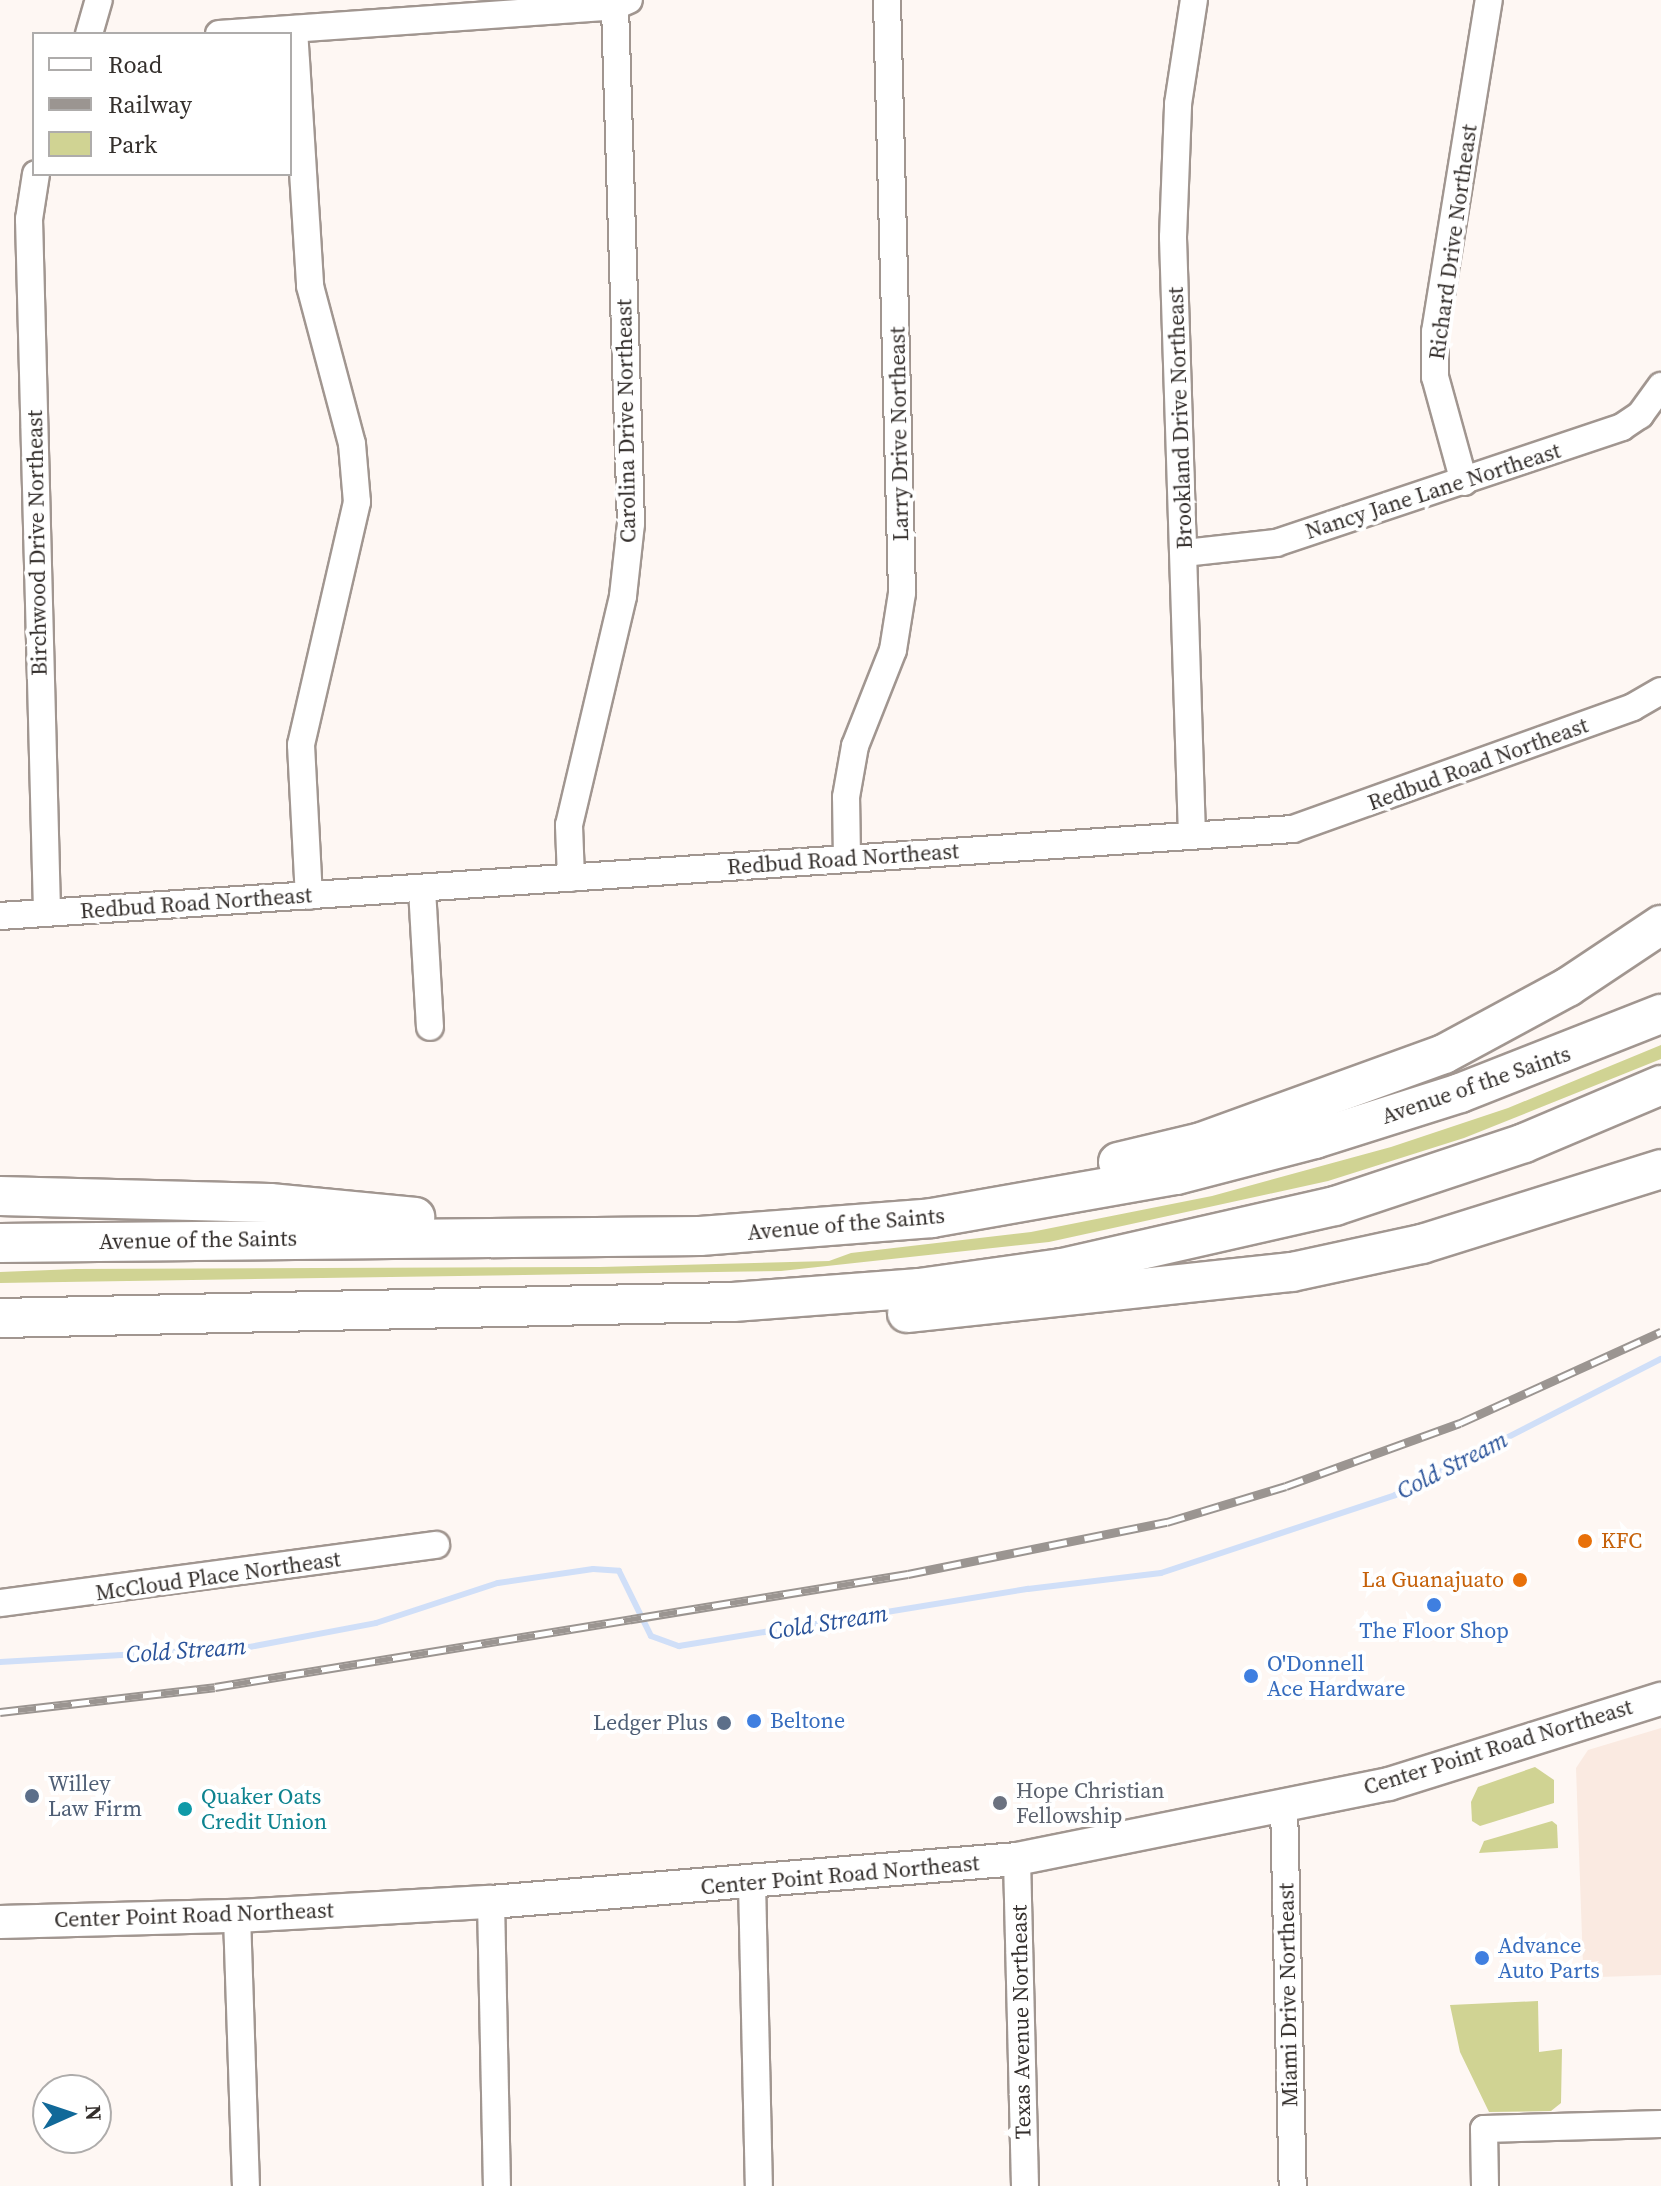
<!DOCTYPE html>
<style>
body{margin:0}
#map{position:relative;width:1661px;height:2186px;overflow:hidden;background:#fef7f3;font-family:"Source Serif 4",serif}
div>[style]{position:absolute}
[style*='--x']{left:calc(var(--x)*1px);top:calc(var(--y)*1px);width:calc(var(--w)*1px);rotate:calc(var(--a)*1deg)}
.built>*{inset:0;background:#faeae1}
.green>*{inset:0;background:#d0d393}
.stream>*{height:6px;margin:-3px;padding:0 3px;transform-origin:3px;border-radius:3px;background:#d0dff8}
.roads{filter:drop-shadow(2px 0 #a19690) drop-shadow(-2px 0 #a19690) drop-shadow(0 2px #a19690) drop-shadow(0 -2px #a19690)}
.minor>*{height:26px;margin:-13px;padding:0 13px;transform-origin:13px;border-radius:13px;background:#fff}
.major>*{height:32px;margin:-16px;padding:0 16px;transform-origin:16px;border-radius:16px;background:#fff}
.highway>*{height:38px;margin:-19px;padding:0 19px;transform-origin:19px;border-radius:19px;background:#fff}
.rail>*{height:9px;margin-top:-4.5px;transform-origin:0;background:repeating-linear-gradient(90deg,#fff 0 18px,#9b9591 0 36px);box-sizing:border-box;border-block:2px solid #9b9591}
.dots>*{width:22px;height:22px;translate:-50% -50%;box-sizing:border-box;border:4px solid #fff;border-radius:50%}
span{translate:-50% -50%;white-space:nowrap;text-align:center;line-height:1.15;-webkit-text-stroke:8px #fff;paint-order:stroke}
.street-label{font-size:22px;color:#342f2c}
.food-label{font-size:22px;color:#c56008}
.left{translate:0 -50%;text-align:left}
.right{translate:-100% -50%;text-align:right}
.shop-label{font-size:22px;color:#366cbe}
.service-label{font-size:22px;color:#4e5e75}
.worship-label{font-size:22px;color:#5b616d}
.culture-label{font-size:22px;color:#0d838f}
.water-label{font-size:24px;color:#295299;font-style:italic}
.legend{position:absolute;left:32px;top:32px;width:260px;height:144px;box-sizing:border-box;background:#fff;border:2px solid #aeacab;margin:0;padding:10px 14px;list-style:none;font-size:24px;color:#342f2c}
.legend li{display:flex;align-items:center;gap:16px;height:40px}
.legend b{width:40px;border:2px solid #aeacab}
.north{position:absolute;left:32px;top:2074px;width:80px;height:80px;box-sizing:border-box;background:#fff;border:2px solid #aeacab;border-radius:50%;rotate:87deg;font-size:22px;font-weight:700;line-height:32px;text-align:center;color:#342f2c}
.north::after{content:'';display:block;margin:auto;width:28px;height:36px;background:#116999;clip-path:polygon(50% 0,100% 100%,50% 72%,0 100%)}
</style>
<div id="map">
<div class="built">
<i style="clip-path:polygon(1661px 1728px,1661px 1975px,1599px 1977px,1583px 1965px,1576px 1768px,1588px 1750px)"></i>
</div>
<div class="green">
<i style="clip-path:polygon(1661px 1045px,1661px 1059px,1464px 1138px,1328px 1181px,1049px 1242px,781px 1271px,0 1283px,0 1272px,76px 1269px,600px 1267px,829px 1261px,851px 1253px,1031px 1232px,1212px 1196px,1391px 1147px,1508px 1108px)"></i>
<i style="clip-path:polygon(1535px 1767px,1554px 1780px,1554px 1803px,1480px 1826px,1472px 1821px,1471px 1802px,1478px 1787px)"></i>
<i style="clip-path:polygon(1552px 1821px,1557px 1825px,1558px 1848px,1479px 1853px,1484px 1841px)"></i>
<i style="clip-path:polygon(1538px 2001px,1539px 2052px,1562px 2049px,1561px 2103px,1551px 2111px,1489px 2112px,1460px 2052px,1450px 2005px)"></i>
</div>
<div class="stream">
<i style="--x:0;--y:1662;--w:244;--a:-3.3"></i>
<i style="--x:244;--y:1648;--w:134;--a:-10.7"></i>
<i style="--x:376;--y:1623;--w:128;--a:-18.2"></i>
<i style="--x:498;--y:1583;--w:96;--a:-8.4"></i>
<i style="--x:593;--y:1569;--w:26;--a:4"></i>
<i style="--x:619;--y:1571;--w:72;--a:63.8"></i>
<i style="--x:651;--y:1636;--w:30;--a:20"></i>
<i style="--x:679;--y:1646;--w:354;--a:-9.3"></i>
<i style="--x:1028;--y:1589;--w:134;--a:-6.9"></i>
<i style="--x:1161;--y:1573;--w:247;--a:-18.4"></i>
<i style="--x:1395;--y:1495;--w:299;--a:-27.1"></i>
</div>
<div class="roads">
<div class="minor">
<i style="--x:294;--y:29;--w:257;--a:86.4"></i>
<i style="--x:310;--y:286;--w:163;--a:75.1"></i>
<i style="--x:352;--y:444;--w:58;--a:85.1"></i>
<i style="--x:357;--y:502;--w:249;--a:103"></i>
<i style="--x:301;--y:745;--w:151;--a:87"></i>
<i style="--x:89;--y:34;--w:35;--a:-74"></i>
<i style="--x:219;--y:34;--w:397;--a:-4"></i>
<i style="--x:615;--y:6;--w:15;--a:-23"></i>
<i style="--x:36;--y:174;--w:46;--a:98.8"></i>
<i style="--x:29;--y:219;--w:694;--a:88.51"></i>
<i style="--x:1464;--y:482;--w:109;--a:-105.4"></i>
<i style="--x:1435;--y:377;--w:45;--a:-90"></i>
<i style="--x:1435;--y:332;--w:336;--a:-80.8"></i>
<i style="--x:1185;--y:553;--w:92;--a:-6.3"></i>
<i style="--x:1276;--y:543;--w:365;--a:-18.5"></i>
<i style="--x:1622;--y:427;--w:22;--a:-34"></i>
<i style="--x:1640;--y:415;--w:36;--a:-54"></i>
<i style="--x:1192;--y:836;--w:599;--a:-91.82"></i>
<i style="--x:1173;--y:237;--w:133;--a:-87.8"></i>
<i style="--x:1178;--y:104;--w:105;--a:-81.3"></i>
<i style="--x:847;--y:859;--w:62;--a:-90.9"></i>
<i style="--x:846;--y:797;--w:52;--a:-80"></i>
<i style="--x:855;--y:746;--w:103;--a:-68.4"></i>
<i style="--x:893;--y:650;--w:58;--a:-81"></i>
<i style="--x:902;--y:593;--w:593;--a:-91.45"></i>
<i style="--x:571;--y:878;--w:53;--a:-92.2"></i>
<i style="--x:569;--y:825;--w:235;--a:-76.7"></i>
<i style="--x:623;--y:596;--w:72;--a:-83.7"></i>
<i style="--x:631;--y:524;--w:518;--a:-91.77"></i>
<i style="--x:422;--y:889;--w:138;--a:86.7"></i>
<i style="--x:0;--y:916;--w:1296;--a:-3.85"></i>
<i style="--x:1293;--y:829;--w:361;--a:-19.7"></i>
<i style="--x:1633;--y:707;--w:32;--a:-30"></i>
<i style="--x:0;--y:1603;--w:440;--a:-7.6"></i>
<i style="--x:1284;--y:1804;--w:382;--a:88.7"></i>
<i style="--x:1017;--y:1859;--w:327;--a:88.6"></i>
<i style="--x:752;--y:1883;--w:303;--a:88.7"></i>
<i style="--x:491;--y:1902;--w:284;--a:88.8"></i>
<i style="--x:237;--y:1916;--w:270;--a:88.1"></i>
<i style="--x:1485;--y:2186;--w:57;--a:-91"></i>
<i style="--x:1484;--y:2129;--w:177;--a:-1.6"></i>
</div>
<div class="major">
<i style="--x:0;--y:1922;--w:237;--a:-1.5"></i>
<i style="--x:237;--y:1916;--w:254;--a:-3.2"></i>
<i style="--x:491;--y:1902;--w:528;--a:-4.67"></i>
<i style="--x:1017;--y:1859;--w:379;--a:-11.4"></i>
<i style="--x:1389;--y:1784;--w:285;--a:-17.4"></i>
</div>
<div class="highway">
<i style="--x:1118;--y:1162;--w:85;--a:-13.5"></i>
<i style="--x:1201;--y:1142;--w:258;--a:-19.9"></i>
<i style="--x:1444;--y:1054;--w:141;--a:-28.4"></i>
<i style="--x:1568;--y:987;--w:112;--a:-33.7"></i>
<i style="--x:0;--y:1196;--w:270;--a:1.5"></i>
<i style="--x:270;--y:1203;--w:146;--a:5.5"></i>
<i style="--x:0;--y:1243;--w:700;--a:-0.57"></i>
<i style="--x:700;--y:1236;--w:233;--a:-4.4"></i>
<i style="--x:932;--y:1218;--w:248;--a:-10"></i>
<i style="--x:1176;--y:1175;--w:144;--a:-14.5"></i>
<i style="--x:1315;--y:1139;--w:152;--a:-17.6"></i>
<i style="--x:1460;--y:1093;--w:216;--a:-21.5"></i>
<i style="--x:907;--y:1313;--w:387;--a:-6.1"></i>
<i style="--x:1292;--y:1272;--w:133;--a:-12.2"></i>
<i style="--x:1422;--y:1244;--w:250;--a:-17.4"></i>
<i style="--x:0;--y:1318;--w:733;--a:-1.25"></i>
<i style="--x:733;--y:1302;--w:187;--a:-4.3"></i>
<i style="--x:919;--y:1288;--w:144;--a:-8"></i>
<i style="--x:1062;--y:1268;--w:280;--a:-12.8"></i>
<i style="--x:1335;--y:1206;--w:199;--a:-18.4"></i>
<i style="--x:1524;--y:1143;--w:149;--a:-22.9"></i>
</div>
</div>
<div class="rail">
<i style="--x:0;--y:1712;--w:216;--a:-6.6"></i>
<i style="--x:215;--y:1687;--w:702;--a:-9.26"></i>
<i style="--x:908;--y:1574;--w:264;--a:-11.4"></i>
<i style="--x:1167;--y:1522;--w:124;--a:-16.8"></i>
<i style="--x:1286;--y:1486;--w:185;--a:-19.9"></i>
<i style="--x:1460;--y:1423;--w:221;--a:-24.4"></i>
</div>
<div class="dots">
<i style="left:1585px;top:1541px;background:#e8710a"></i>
<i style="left:1520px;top:1580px;background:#e8710a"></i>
<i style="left:1434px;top:1605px;background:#3f7fe0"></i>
<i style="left:1251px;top:1676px;background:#3f7fe0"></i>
<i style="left:754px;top:1721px;background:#3f7fe0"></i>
<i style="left:724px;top:1723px;background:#5c6f8a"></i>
<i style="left:32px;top:1796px;background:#5c6f8a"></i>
<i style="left:1000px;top:1803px;background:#6b7280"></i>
<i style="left:185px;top:1809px;background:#0f9aa8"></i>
<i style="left:1482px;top:1958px;background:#3f7fe0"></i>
</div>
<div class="street-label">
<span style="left:1453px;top:242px;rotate:-82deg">Richard Drive Northeast</span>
<span style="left:1180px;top:418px;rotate:-92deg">Brookland Drive Northeast</span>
<span style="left:626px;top:421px;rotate:-91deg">Carolina Drive Northeast</span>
<span style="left:899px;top:434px;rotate:-91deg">Larry Drive Northeast</span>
<span style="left:1433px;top:491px;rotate:-18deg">Nancy Jane Lane Northeast</span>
<span style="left:37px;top:543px;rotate:-91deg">Birchwood Drive Northeast</span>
<span style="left:1478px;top:764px;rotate:-20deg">Redbud Road Northeast</span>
<span style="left:843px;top:859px;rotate:-4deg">Redbud Road Northeast</span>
<span style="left:196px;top:903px;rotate:-4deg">Redbud Road Northeast</span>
<span style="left:1476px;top:1085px;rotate:-19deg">Avenue of the Saints</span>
<span style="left:846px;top:1224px;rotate:-5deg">Avenue of the Saints</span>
<span style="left:198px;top:1240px;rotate:-1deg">Avenue of the Saints</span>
<span style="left:218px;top:1576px;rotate:-8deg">McCloud Place Northeast</span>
<span style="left:1498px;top:1747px;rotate:-17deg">Center Point Road Northeast</span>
<span style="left:840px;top:1875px;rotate:-5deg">Center Point Road Northeast</span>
<span style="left:194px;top:1915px;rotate:-2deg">Center Point Road Northeast</span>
<span style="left:1288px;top:1995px;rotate:-91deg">Miami Drive Northeast</span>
<span style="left:1021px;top:2022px;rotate:-91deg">Texas Avenue Northeast</span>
</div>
<div class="food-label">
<span class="left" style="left:1601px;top:1541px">KFC</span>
<span class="right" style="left:1504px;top:1580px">La Guanajuato</span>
</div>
<div class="shop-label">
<span style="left:1434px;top:1631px">The Floor Shop</span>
<span class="left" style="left:1267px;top:1676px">O'Donnell<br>Ace Hardware</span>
<span class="left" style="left:770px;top:1721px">Beltone</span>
<span class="left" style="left:1498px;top:1958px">Advance<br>Auto Parts</span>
</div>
<div class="service-label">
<span class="right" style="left:708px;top:1723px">Ledger Plus</span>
<span class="left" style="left:48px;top:1796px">Willey<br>Law Firm</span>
</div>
<div class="worship-label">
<span class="left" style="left:1016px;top:1803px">Hope Christian<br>Fellowship</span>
</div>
<div class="culture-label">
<span class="left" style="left:201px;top:1809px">Quaker Oats<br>Credit Union</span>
</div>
<div class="water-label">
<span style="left:1452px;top:1465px;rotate:-27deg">Cold Stream</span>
<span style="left:828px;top:1622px;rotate:-9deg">Cold Stream</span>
<span style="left:186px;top:1650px;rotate:-4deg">Cold Stream</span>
</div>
<ul class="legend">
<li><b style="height:10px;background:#fff"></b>Road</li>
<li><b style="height:10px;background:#9b9591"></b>Railway</li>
<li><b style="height:22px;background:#d0d393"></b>Park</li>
</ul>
<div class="north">N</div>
</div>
